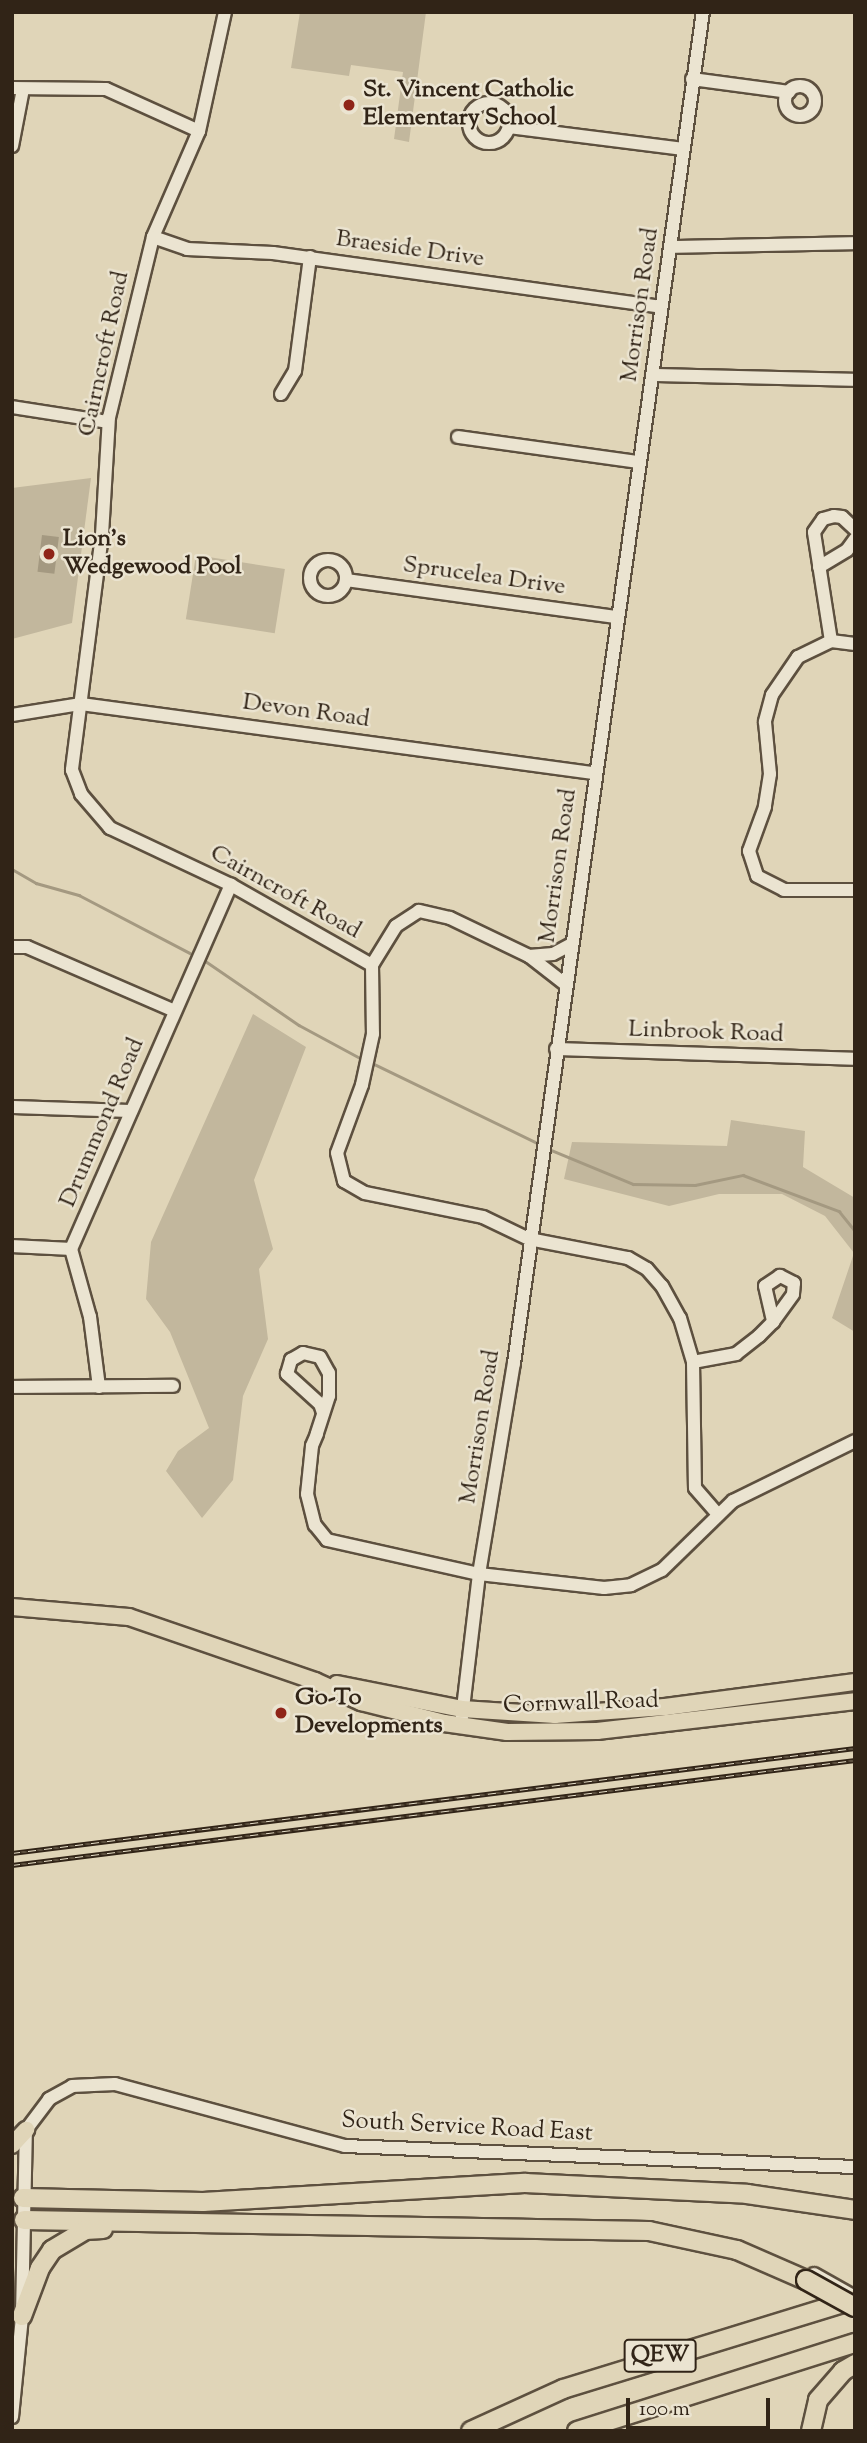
<!DOCTYPE html>
<style>
body{margin:0}
#map{position:relative;width:867px;height:2443px;overflow:hidden;background:#e0d5b8;font-family:"Sorts Mill Goudy",serif}
div>[style]{position:absolute}
[style*='--x']{left:calc(var(--x)*1px);top:calc(var(--y)*1px);width:calc(var(--w)*1px);rotate:calc(var(--a)*1deg)}
.green>*{inset:0;background:#c2b79d;transform-origin:0 0}
.water>*{inset:0;background:#a49981;transform-origin:0 0}
.stream>*{height:2.5px;margin:-1.25px;padding:0 1.25px;transform-origin:1.25px;border-radius:1.25px;background:#a49981}
.roads{filter:drop-shadow(2px 0 #5d503f) drop-shadow(-2px 0 #5d503f) drop-shadow(0 2px #5d503f) drop-shadow(0 -2px #5d503f)}
.minor>*{height:12px;margin:-6px;padding:0 6px;transform-origin:6px;border-radius:6px;background:#ebe4d1}
.minor>.ring{margin:-6px;padding:0;box-sizing:content-box;background:none;border:12px solid #ebe4d1;border-radius:50%}
.major>*{height:16px;margin:-8px;padding:0 8px;transform-origin:8px;border-radius:8px;background:#e0d5b8}
.highway>*{height:18px;margin:-9px;padding:0 9px;transform-origin:9px;border-radius:9px;background:#e0d5b8}
.rail>*{height:5px;margin-top:-2.5px;transform-origin:0;background:repeating-linear-gradient(90deg,#ebe4d1 0 8px,#312417 0 16px);box-sizing:border-box;border-block:2px solid #312417}
.bridges{filter:drop-shadow(2px 0 #312417) drop-shadow(-2px 0 #312417) drop-shadow(0 2px #312417) drop-shadow(0 -2px #312417)}
.highway-bridge>*{height:18px;margin:-9px;padding:0 9px;transform-origin:9px;border-radius:9px;background:#e0d5b8}
.dots>*{width:19px;height:19px;translate:-50% -50%;box-sizing:border-box;border:4px solid #ebe4d1;border-radius:50%}
span{translate:-50% -50%;white-space:nowrap;text-align:center;line-height:1.15;-webkit-text-stroke:5px #ebe4d1;paint-order:stroke}
.shield-label span{padding:2px 5px;background:#ebe4d1;border:2px solid;border-radius:5px;-webkit-text-stroke-width:0}
.shield-label{font-size:23px;color:#312417;font-weight:700}
.poi-label{font-size:24px;color:#312417;font-weight:700}
.left{translate:0 -50%;text-align:left}
.street-label{font-size:24px;color:#312417}
.frame{position:absolute;inset:0;border:14px solid #312417;pointer-events:none}
.scale{position:absolute;left:626px;top:2398px;width:144px;height:32px;box-sizing:border-box;border:4px solid #312417;border-top:0;padding-left:9px;font-size:21px;line-height:24px;white-space:nowrap;color:#312417;-webkit-text-stroke:5px #ebe4d1;paint-order:stroke}
</style>
<div id="map">
<div class="green">
<i style="clip-path:polygon(300px 12px,426px 12px,409px 142px,394px 139px,403px 72px,351px 65px,349px 76px,291px 68px)"></i>
<i style="clip-path:polygon(91px 478px,72px 623px,12px 639px,12px 488px)"></i>
<i style="left:196px;top:555px;width:90px;height:65px;rotate:9deg"></i>
<i style="clip-path:polygon(253px 1014px,306px 1047px,254px 1180px,273px 1249px,259px 1269px,268px 1339px,243px 1396px,233px 1480px,202px 1518px,166px 1471px,178px 1451px,209px 1428px,170px 1332px,146px 1299px,151px 1242px)"></i>
<i style="clip-path:polygon(731px 1120px,805px 1131px,803px 1167px,855px 1198px,855px 1332px,832px 1318px,854px 1253px,825px 1216px,782px 1194px,719px 1194px,669px 1206px,564px 1179px,572px 1142px,727px 1146px)"></i>
</div>
<div class="water">
<i style="left:42px;top:535px;width:17px;height:37px;rotate:7deg"></i>
</div>
<div class="stream">
<i style="--x:12;--y:869;--w:28;--a:30"></i>
<i style="--x:36;--y:883;--w:45;--a:15.6"></i>
<i style="--x:79;--y:895;--w:125;--a:27.6"></i>
<i style="--x:204;--y:960;--w:115;--a:34.4"></i>
<i style="--x:299;--y:1025;--w:69;--a:28.4"></i>
<i style="--x:374;--y:1064;--w:179;--a:25.8"></i>
<i style="--x:551;--y:1150;--w:89;--a:22.5"></i>
<i style="--x:633;--y:1184;--w:62;--a:0.9"></i>
<i style="--x:695;--y:1185;--w:49;--a:-11.8"></i>
<i style="--x:743;--y:1175;--w:103;--a:20.6"></i>
<i style="--x:839;--y:1211;--w:26;--a:51"></i>
</div>
<div class="roads">
<div class="minor">
<i style="--x:225;--y:12;--w:122;--a:102.3"></i>
<i style="--x:199;--y:131;--w:116;--a:113.5"></i>
<i style="--x:153;--y:237;--w:185;--a:103.7"></i>
<i style="--x:109;--y:417;--w:118;--a:93.4"></i>
<i style="--x:102;--y:535;--w:237;--a:97.3"></i>
<i style="--x:72;--y:770;--w:26;--a:69"></i>
<i style="--x:81;--y:794;--w:45;--a:49.5"></i>
<i style="--x:110;--y:828;--w:134;--a:25.2"></i>
<i style="--x:231;--y:885;--w:162;--a:29.6"></i>
<i style="--x:692;--y:79;--w:98;--a:7.6"></i>
<i class="ring" style="left:785px;top:86px;width:18px;height:18px"></i>
<i style="--x:12;--y:88;--w:94;--a:0.6"></i>
<i style="--x:106;--y:89;--w:102;--a:24.3"></i>
<i class="ring" style="left:469px;top:103px;width:28px;height:28px"></i>
<i style="--x:509;--y:127;--w:176;--a:7.2"></i>
<i style="--x:12;--y:146;--w:58;--a:-79.1"></i>
<i style="--x:153;--y:237;--w:36;--a:19"></i>
<i style="--x:187;--y:249;--w:86;--a:2.7"></i>
<i style="--x:273;--y:253;--w:392;--a:7.9"></i>
<i style="--x:671;--y:247;--w:184;--a:-1.2"></i>
<i style="--x:652;--y:375;--w:203;--a:1.4"></i>
<i style="--x:281;--y:394;--w:27;--a:-59"></i>
<i style="--x:295;--y:371;--w:115;--a:-82.5"></i>
<i style="--x:12;--y:407;--w:97;--a:8.9"></i>
<i style="--x:458;--y:437;--w:182;--a:7.9"></i>
<i class="ring" style="left:310px;top:560px;width:24px;height:24px"></i>
<i style="--x:819;--y:567;--w:33;--a:-31"></i>
<i style="--x:847;--y:550;--w:14;--a:-54"></i>
<i style="--x:346;--y:580;--w:274;--a:7.8"></i>
<i style="--x:831;--y:641;--w:110;--a:-98.9"></i>
<i style="--x:814;--y:532;--w:16;--a:-55"></i>
<i style="--x:823;--y:519;--w:11;--a:-15"></i>
<i style="--x:834;--y:516;--w:8;--a:7"></i>
<i style="--x:842;--y:517;--w:18;--a:43"></i>
<i style="--x:855;--y:644;--w:24;--a:-173"></i>
<i style="--x:831;--y:641;--w:37;--a:154"></i>
<i style="--x:798;--y:657;--w:46;--a:124.4"></i>
<i style="--x:772;--y:695;--w:28;--a:105"></i>
<i style="--x:765;--y:722;--w:52;--a:84.5"></i>
<i style="--x:770;--y:774;--w:33;--a:99"></i>
<i style="--x:765;--y:807;--w:47;--a:110"></i>
<i style="--x:749;--y:851;--w:26;--a:72"></i>
<i style="--x:757;--y:876;--w:30;--a:27"></i>
<i style="--x:784;--y:890;--w:71;--a:0"></i>
<i style="--x:12;--y:715;--w:70;--a:-9.1"></i>
<i style="--x:81;--y:704;--w:517;--a:7.68"></i>
<i style="--x:12;--y:947;--w:15;--a:0"></i>
<i style="--x:27;--y:947;--w:161;--a:23.4"></i>
<i style="--x:529;--y:956;--w:24;--a:-5"></i>
<i style="--x:553;--y:954;--w:19;--a:-28"></i>
<i style="--x:565;--y:984;--w:46;--a:-142.1"></i>
<i style="--x:529;--y:956;--w:88;--a:-154.3"></i>
<i style="--x:450;--y:918;--w:32;--a:-167"></i>
<i style="--x:419;--y:911;--w:27;--a:147"></i>
<i style="--x:396;--y:926;--w:46;--a:121.6"></i>
<i style="--x:372;--y:965;--w:69;--a:89.2"></i>
<i style="--x:373;--y:1034;--w:52;--a:102.2"></i>
<i style="--x:362;--y:1085;--w:72;--a:110.2"></i>
<i style="--x:337;--y:1153;--w:29;--a:76"></i>
<i style="--x:344;--y:1181;--w:24;--a:30"></i>
<i style="--x:365;--y:1193;--w:120;--a:11.5"></i>
<i style="--x:483;--y:1217;--w:51;--a:25.6"></i>
<i style="--x:529;--y:1239;--w:101;--a:10.9"></i>
<i style="--x:628;--y:1258;--w:22;--a:30"></i>
<i style="--x:647;--y:1269;--w:23;--a:49"></i>
<i style="--x:662;--y:1286;--w:37;--a:61"></i>
<i style="--x:680;--y:1318;--w:46;--a:73.5"></i>
<i style="--x:693;--y:1362;--w:126;--a:89.1"></i>
<i style="--x:695;--y:1488;--w:35;--a:49"></i>
<i style="--x:556;--y:1049;--w:299;--a:1.9"></i>
<i style="--x:12;--y:1107;--w:119;--a:1.9"></i>
<i style="--x:12;--y:1246;--w:59;--a:2.9"></i>
<i style="--x:693;--y:1362;--w:44;--a:-10.5"></i>
<i style="--x:736;--y:1354;--w:29;--a:-38"></i>
<i style="--x:759;--y:1336;--w:20;--a:-45"></i>
<i style="--x:773;--y:1322;--w:34;--a:-54"></i>
<i style="--x:793;--y:1294;--w:11;--a:-85"></i>
<i style="--x:794;--y:1283;--w:16;--a:-153"></i>
<i style="--x:780;--y:1276;--w:18;--a:146"></i>
<i style="--x:765;--y:1286;--w:37;--a:77"></i>
<i style="--x:12;--y:1387;--w:161;--a:-0.4"></i>
<i style="--x:99;--y:1387;--w:71;--a:-97.3"></i>
<i style="--x:90;--y:1317;--w:71;--a:-105.6"></i>
<i style="--x:71;--y:1249;--w:398;--a:-66.3"></i>
<i style="--x:323;--y:1413;--w:9;--a:-108"></i>
<i style="--x:320;--y:1404;--w:45;--a:-137.7"></i>
<i style="--x:287;--y:1374;--w:15;--a:-74"></i>
<i style="--x:291;--y:1360;--w:14;--a:-30"></i>
<i style="--x:303;--y:1353;--w:17;--a:13"></i>
<i style="--x:320;--y:1357;--w:18;--a:61"></i>
<i style="--x:329;--y:1373;--w:23;--a:90"></i>
<i style="--x:329;--y:1396;--w:40;--a:108"></i>
<i style="--x:317;--y:1434;--w:13;--a:113"></i>
<i style="--x:312;--y:1446;--w:48;--a:95.9"></i>
<i style="--x:307;--y:1494;--w:32;--a:76"></i>
<i style="--x:315;--y:1525;--w:19;--a:51"></i>
<i style="--x:327;--y:1540;--w:156;--a:12.6"></i>
<i style="--x:479;--y:1574;--w:126;--a:6.4"></i>
<i style="--x:604;--y:1588;--w:27;--a:-6"></i>
<i style="--x:631;--y:1585;--w:34;--a:-26"></i>
<i style="--x:662;--y:1570;--w:99;--a:-44.2"></i>
<i style="--x:733;--y:1501;--w:136;--a:-26.2"></i>
<i style="--x:461;--y:1725;--w:152;--a:-83.2"></i>
<i style="--x:479;--y:1574;--w:214;--a:-80.6"></i>
<i style="--x:514;--y:1363;--w:1364;--a:-82.04"></i>
<i style="--x:814;--y:2274;--w:47;--a:29.3"></i>
<i style="--x:12;--y:2417;--w:101;--a:-84.3"></i>
<i style="--x:22;--y:2316;--w:186;--a:-88.8"></i>
<i style="--x:26;--y:2130;--w:39;--a:-53"></i>
<i style="--x:49;--y:2099;--w:26;--a:-29"></i>
<i style="--x:72;--y:2086;--w:43;--a:-2.7"></i>
<i style="--x:115;--y:2084;--w:238;--a:15.1"></i>
<i style="--x:345;--y:2146;--w:510;--a:2.36"></i>
</div>
<div class="major">
<i style="--x:12;--y:1607;--w:117;--a:4.9"></i>
<i style="--x:129;--y:1617;--w:197;--a:19"></i>
<i style="--x:315;--y:1681;--w:51;--a:24.5"></i>
<i style="--x:361;--y:1702;--w:86;--a:14.2"></i>
<i style="--x:444;--y:1723;--w:64;--a:8.1"></i>
<i style="--x:507;--y:1732;--w:90;--a:-0.6"></i>
<i style="--x:597;--y:1731;--w:260;--a:-6.6"></i>
<i style="--x:337;--y:1684;--w:127;--a:11.3"></i>
<i style="--x:462;--y:1709;--w:93;--a:3.7"></i>
<i style="--x:555;--y:1715;--w:110;--a:-4.2"></i>
<i style="--x:665;--y:1707;--w:192;--a:-7.5"></i>
<i style="--x:12;--y:2145;--w:21;--a:-47"></i>
</div>
<div class="highway">
<i style="--x:23;--y:2198;--w:180;--a:1.3"></i>
<i style="--x:203;--y:2202;--w:323;--a:-3.4"></i>
<i style="--x:525;--y:2183;--w:222;--a:2.8"></i>
<i style="--x:747;--y:2194;--w:109;--a:8.4"></i>
<i style="--x:24;--y:2220;--w:625;--a:1.01"></i>
<i style="--x:649;--y:2231;--w:90;--a:12.2"></i>
<i style="--x:737;--y:2250;--w:75;--a:23.5"></i>
<i style="--x:22;--y:2316;--w:51;--a:-69.4"></i>
<i style="--x:40;--y:2268;--w:22;--a:-56"></i>
<i style="--x:52;--y:2250;--w:39;--a:-31"></i>
<i style="--x:85;--y:2230;--w:18;--a:-3"></i>
<i style="--x:471;--y:2431;--w:101;--a:-24.5"></i>
<i style="--x:563;--y:2389;--w:306;--a:-17.1"></i>
<i style="--x:577;--y:2431;--w:292;--a:-17.6"></i>
<i style="--x:811;--y:2431;--w:32;--a:-77"></i>
<i style="--x:818;--y:2400;--w:38;--a:-49"></i>
<i style="--x:843;--y:2371;--w:14;--a:-30"></i>
</div>
</div>
<div class="rail">
<i style="--x:12;--y:1853;--w:850;--a:-7.1"></i>
<i style="--x:12;--y:1865;--w:850;--a:-7.1"></i>
</div>
<div class="bridges">
<div class="highway-bridge">
<i style="--x:806;--y:2280;--w:56;--a:28.9"></i>
</div>
</div>
<div class="dots">
<i style="left:349px;top:105px;background:#8f2418"></i>
<i style="left:49px;top:554px;background:#8f2418"></i>
<i style="left:281px;top:1713px;background:#8f2418"></i>
</div>
<div class="shield-label">
<span style="left:660px;top:2356px">QEW</span>
</div>
<div class="poi-label">
<span class="left" style="left:363px;top:105px">St. Vincent Catholic<br>Elementary School</span>
<span class="left" style="left:63px;top:554px">Lion's<br>Wedgewood Pool</span>
<span class="left" style="left:295px;top:1713px">Go-To<br>Developments</span>
</div>
<div class="street-label">
<span style="left:410px;top:250px;rotate:8deg">Braeside Drive</span>
<span style="left:641px;top:305px;rotate:-82deg">Morrison Road</span>
<span style="left:105px;top:354px;rotate:-78deg">Cairncroft Road</span>
<span style="left:484px;top:577px;rotate:8deg">Sprucelea Drive</span>
<span style="left:306px;top:712px;rotate:8deg">Devon Road</span>
<span style="left:559px;top:866px;rotate:-82deg">Morrison Road</span>
<span style="left:285px;top:893px;rotate:29deg">Cairncroft Road</span>
<span style="left:706px;top:1033px;rotate:2deg">Linbrook Road</span>
<span style="left:103px;top:1123px;rotate:-67deg">Drummond Road</span>
<span style="left:481px;top:1427px;rotate:-81deg">Morrison Road</span>
<span style="left:581px;top:1704px;rotate:-2deg">Cornwall Road</span>
<span style="left:467px;top:2128px;rotate:3deg">South Service Road East</span>
</div>
<div class="frame"></div>
<div class="scale">100 m</div>
</div>
